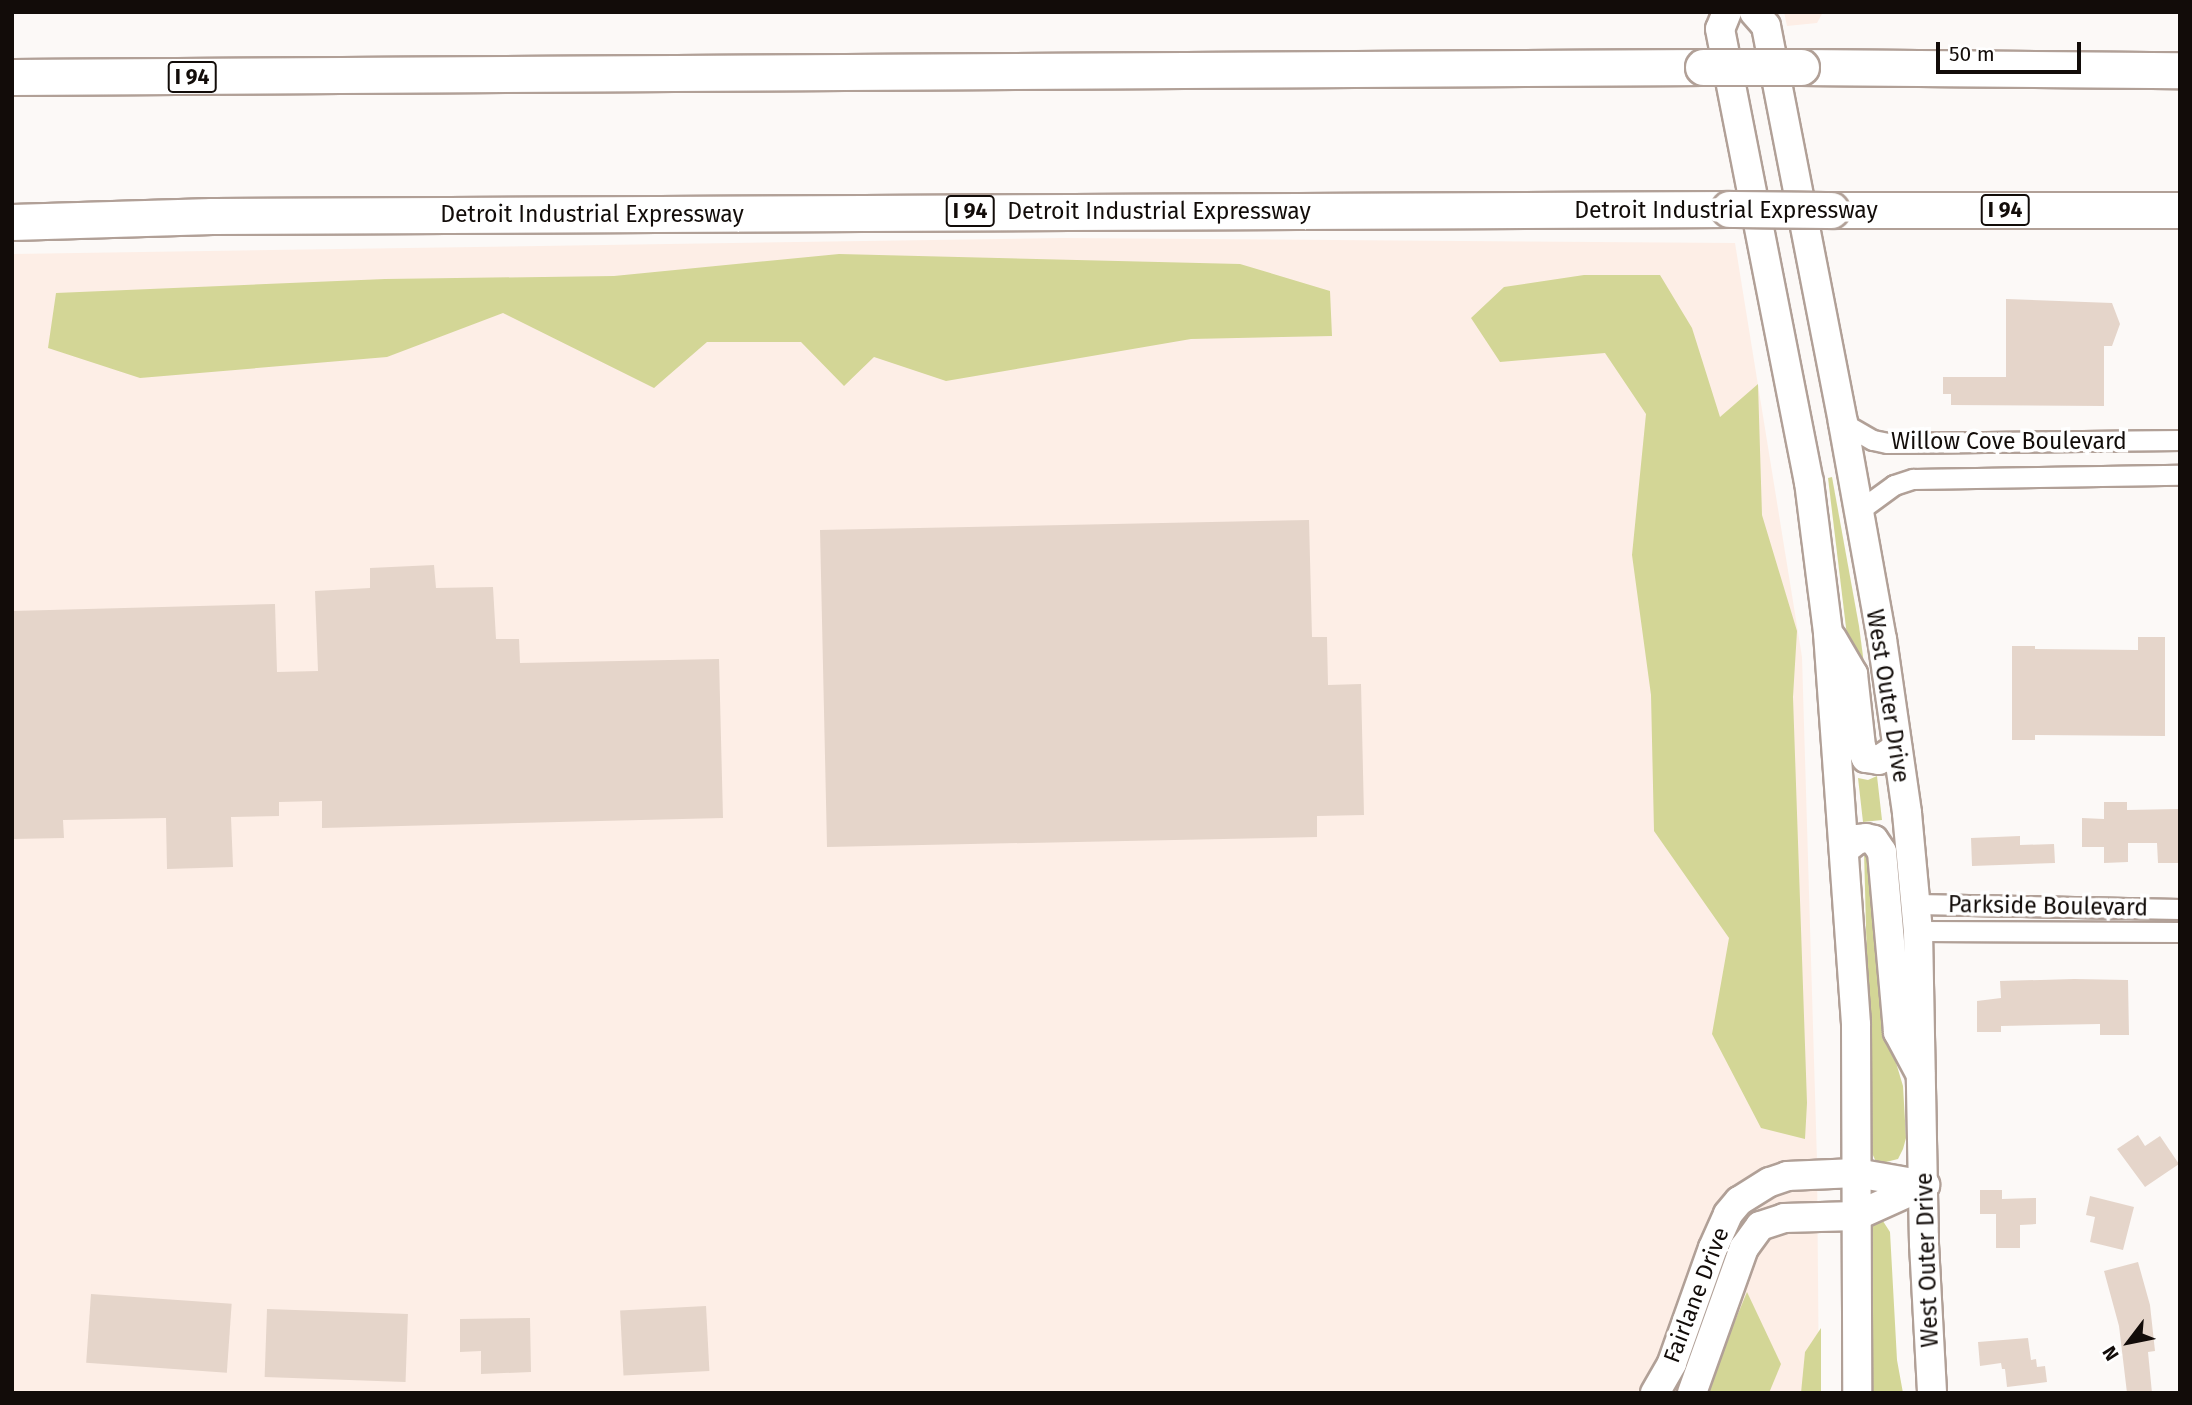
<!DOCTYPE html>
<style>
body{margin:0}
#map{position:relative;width:2192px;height:1405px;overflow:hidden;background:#fcf9f7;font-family:"Fira Sans",sans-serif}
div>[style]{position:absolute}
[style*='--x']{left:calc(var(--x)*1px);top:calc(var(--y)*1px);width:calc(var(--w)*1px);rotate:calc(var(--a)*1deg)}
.built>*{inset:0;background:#fdeee6}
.green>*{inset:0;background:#d3d696}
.building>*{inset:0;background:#e5d5ca;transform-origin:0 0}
.roads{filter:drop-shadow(2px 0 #b1a097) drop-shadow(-2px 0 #b1a097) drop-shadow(0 2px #b1a097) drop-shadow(0 -2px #b1a097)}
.street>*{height:19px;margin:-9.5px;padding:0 9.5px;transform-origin:9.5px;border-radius:9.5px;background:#fff}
.secondary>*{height:28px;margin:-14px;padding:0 14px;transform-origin:14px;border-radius:14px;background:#fff}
.highway>*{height:35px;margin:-17.5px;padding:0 17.5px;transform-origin:17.5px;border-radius:17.5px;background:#fff}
.bridges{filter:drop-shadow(2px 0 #b1a097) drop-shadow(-2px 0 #b1a097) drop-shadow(0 2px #b1a097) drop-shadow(0 -2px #b1a097)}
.highway-bridge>*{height:35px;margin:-17.5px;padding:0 17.5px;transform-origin:17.5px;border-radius:17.5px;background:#fff}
span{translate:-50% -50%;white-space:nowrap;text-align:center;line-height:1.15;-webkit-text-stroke:7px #fff;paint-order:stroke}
.shield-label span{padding:2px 5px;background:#fff;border:2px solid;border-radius:5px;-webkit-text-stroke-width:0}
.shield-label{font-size:21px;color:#120c09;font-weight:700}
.street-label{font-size:23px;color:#120c09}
.frame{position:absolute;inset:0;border:14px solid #120c09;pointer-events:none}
.north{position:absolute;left:2094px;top:1307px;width:70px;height:70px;-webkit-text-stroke:5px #fff;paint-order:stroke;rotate:238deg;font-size:19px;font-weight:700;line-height:28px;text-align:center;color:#120c09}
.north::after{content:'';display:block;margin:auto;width:24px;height:32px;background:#120c09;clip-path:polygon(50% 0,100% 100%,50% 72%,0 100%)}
.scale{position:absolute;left:1936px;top:42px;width:145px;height:32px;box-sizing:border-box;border:4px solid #120c09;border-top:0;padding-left:9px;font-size:21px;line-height:24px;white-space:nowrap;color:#120c09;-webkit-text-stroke:5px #fff;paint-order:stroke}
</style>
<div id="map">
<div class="built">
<i style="clip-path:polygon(1784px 12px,1823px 12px,1817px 23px,1787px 26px)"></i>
<i style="clip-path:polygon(1062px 238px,1735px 243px,1802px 657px,1817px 1161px,1819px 1393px,12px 1393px,12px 254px)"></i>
</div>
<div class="green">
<i style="clip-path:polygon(839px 254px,1240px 264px,1330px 291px,1332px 336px,1191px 339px,946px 381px,874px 357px,844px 386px,801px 342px,707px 342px,654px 388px,503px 313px,387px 357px,140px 378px,48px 348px,56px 293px,385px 279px,614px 276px)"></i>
<i style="clip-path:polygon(1584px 275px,1660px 275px,1692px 328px,1720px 417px,1758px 384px,1762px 515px,1797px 631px,1793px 697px,1807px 1103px,1805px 1139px,1761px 1128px,1712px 1034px,1729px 938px,1654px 831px,1651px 695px,1632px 555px,1646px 414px,1605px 353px,1500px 362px,1471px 318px,1504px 287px)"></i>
<i style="clip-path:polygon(1832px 477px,1859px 626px,1874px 740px,1848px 644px,1828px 478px)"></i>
<i style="clip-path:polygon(1877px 776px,1882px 820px,1863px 822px,1858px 778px,1868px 780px)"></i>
<i style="clip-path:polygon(1864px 851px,1871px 851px,1891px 1046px,1903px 1086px,1906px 1138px,1903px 1149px,1898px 1159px,1882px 1163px,1876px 1162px,1872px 1153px)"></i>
<i style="clip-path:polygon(1881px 1218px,1890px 1232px,1897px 1360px,1903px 1393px,1873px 1393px,1872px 1227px,1876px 1220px)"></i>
<i style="clip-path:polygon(1747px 1292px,1781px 1364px,1769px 1393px,1705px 1393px)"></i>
<i style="clip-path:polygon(1821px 1328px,1821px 1393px,1801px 1393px,1805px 1352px)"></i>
</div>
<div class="building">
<i style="clip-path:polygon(2006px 299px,2112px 303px,2120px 324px,2112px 346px,2104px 346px,2104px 406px,1951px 405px,1951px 394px,1943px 394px,1943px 377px,2006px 377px)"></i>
<i style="clip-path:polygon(1309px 520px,1312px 637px,1327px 637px,1328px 685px,1361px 684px,1364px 815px,1317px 816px,1317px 837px,827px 847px,820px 530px)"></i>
<i style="clip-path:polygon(434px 565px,436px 588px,493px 587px,496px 639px,519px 639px,520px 663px,719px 659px,723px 818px,322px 828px,322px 801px,279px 802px,279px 816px,231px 817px,233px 867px,167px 869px,166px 818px,63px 820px,64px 838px,12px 839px,12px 611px,275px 604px,277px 672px,318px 671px,315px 591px,370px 588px,370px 568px)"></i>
<i style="clip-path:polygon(2138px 637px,2165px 637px,2165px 736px,2035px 735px,2035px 740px,2012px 740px,2012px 646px,2035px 646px,2035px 649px,2138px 650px)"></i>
<i style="clip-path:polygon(2104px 802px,2127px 802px,2127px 810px,2179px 809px,2179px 863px,2158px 863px,2157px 843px,2128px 843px,2128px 862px,2104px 863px,2104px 847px,2082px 847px,2082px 818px,2104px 819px)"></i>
<i style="clip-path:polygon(2020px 836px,2020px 845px,2054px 844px,2055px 863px,1972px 866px,1971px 838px)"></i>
<i style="clip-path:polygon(2074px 979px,2128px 980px,2129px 1035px,2100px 1035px,2100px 1024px,2001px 1026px,2001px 1032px,1977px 1032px,1977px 1001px,2001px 998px,2000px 981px)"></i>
<i style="clip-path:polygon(2138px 1135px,2145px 1146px,2160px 1136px,2179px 1164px,2145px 1187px,2117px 1149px)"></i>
<i style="clip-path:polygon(1980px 1190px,2002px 1190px,2002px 1199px,2036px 1198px,2036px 1224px,2020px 1225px,2020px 1248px,1996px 1248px,1996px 1214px,1980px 1214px)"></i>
<i style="clip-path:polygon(2090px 1196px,2134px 1207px,2123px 1250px,2090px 1242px,2095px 1217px,2086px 1215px)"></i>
<i style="clip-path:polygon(2138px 1262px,2150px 1305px,2155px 1351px,2148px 1352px,2152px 1393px,2127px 1393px,2119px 1326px,2104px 1271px)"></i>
<i style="left:91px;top:1294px;width:141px;height:69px;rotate:4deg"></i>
<i style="left:706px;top:1306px;width:65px;height:86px;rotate:87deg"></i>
<i style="left:267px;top:1309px;width:141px;height:68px;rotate:2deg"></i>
<i style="clip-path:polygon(530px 1318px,531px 1372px,481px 1374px,481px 1351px,460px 1352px,460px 1319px)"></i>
<i style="clip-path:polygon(2028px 1338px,2031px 1360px,2036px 1359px,2037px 1367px,2045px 1366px,2047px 1382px,2007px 1387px,2005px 1369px,2002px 1369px,2001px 1363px,1980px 1366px,1978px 1342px)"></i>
</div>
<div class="roads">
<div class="street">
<i style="--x:1843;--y:423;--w:34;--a:30"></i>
<i style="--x:1873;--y:440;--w:14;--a:12"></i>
<i style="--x:1887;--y:443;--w:293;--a:-0.6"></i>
<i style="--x:1857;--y:512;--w:46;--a:-36.1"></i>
<i style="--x:1894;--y:485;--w:20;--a:-18"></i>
<i style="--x:1913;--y:479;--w:267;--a:-0.9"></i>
<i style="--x:1916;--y:904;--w:264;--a:1.1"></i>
<i style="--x:1918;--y:931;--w:262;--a:0.2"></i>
</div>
<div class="secondary">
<i style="--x:1727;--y:12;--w:18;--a:112"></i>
<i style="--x:1720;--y:29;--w:462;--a:78.9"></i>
<i style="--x:1809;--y:482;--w:152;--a:82.8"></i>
<i style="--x:1828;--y:633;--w:393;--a:85.9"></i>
<i style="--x:1856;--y:1025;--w:368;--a:89.8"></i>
<i style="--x:1754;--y:12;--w:18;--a:49"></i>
<i style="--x:1766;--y:26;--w:404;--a:79"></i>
<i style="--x:1843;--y:423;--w:219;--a:79.8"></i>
<i style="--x:1882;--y:639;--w:176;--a:81.8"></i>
<i style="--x:1907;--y:813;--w:119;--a:84.7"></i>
<i style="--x:1918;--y:931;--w:313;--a:88.9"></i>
<i style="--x:1924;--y:1244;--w:149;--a:86.9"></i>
<i style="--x:1832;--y:638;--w:42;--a:59.7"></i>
<i style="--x:1853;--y:674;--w:73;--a:83.7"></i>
<i style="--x:1861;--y:747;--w:12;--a:66"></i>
<i style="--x:1866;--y:758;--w:13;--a:9"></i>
<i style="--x:1879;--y:760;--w:22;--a:-34"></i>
<i style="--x:1844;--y:850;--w:18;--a:-38"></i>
<i style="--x:1858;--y:839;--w:8;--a:-7"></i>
<i style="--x:1866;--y:838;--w:8;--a:14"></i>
<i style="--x:1874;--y:840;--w:14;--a:56"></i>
<i style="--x:1882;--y:852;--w:181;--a:84.9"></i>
<i style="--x:1898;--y:1032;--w:47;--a:61.8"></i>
<i style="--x:1655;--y:1393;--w:34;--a:-60"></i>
<i style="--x:1672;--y:1363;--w:122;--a:-70.4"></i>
<i style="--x:1713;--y:1248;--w:37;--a:-66"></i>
<i style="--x:1728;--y:1214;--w:17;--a:-50"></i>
<i style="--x:1739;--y:1201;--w:36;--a:-32"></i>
<i style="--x:1770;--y:1182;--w:18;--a:-19"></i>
<i style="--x:1787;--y:1176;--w:69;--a:-2.5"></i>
<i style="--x:1856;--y:1173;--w:70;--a:9.9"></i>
<i style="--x:1692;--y:1393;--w:154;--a:-70.3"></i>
<i style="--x:1744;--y:1248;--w:27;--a:-54"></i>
<i style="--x:1760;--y:1226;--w:25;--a:-18"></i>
<i style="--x:1784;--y:1218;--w:72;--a:-1.6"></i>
<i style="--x:1856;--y:1216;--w:76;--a:-24.2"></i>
</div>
<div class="highway">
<i style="--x:1801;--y:67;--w:379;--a:0.5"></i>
<i style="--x:12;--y:77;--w:1691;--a:-0.34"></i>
<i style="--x:1831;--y:210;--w:349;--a:0"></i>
<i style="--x:12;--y:222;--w:200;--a:-1.7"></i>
<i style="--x:212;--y:216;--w:1517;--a:-0.26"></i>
</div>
</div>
<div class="bridges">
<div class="highway-bridge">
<i style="--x:1703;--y:67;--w:98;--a:0"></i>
<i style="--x:1729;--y:209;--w:102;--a:0.6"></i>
</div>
</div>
<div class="shield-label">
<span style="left:192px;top:77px">I 94</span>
<span style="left:2005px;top:210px">I 94</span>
<span style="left:970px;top:211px">I 94</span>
</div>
<div class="street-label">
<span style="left:1726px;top:210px">Detroit Industrial Expressway</span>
<span style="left:1159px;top:211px">Detroit Industrial Expressway</span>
<span style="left:592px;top:214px">Detroit Industrial Expressway</span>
<span style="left:2009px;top:441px">Willow Cove Boulevard</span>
<span style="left:1888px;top:696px;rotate:81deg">West Outer Drive</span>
<span style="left:2048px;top:906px;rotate:1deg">Parkside Boulevard</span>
<span style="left:1927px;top:1260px;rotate:-92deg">West Outer Drive</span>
<span style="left:1696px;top:1295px;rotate:-69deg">Fairlane Drive</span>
</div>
<div class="frame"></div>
<div class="north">N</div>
<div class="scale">50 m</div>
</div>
